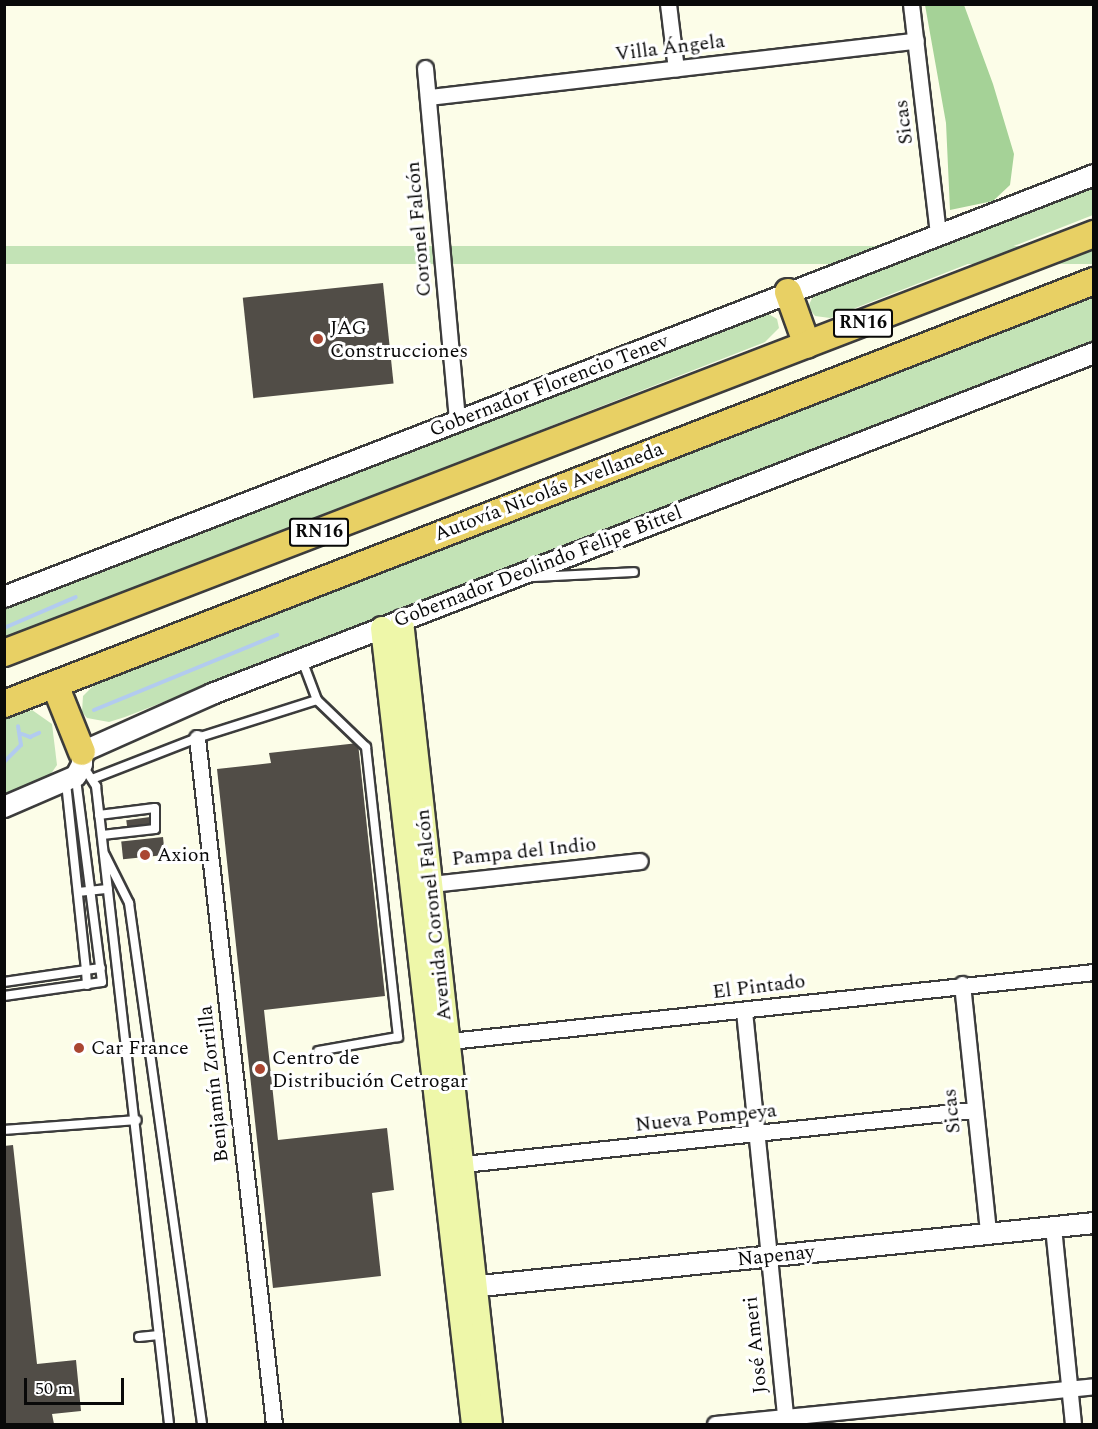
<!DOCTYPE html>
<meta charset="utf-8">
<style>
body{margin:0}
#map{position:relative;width:1098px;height:1429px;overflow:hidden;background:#fcfde8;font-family:Spectral,serif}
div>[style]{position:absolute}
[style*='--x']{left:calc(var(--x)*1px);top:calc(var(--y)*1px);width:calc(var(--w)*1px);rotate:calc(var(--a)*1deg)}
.green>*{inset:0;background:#c3e3b6;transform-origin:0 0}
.forest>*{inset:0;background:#a5d297}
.stream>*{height:4px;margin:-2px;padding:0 2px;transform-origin:2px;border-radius:2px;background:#b2cbef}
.building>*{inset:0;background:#514d47;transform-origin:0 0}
.roads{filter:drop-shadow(2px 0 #3c3c3c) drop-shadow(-2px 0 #3c3c3c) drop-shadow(0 2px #3c3c3c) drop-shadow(0 -2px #3c3c3c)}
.service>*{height:8px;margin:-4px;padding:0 4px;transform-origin:4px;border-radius:4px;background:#fff}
.minor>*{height:15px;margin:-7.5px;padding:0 7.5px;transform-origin:7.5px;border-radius:7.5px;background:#fff}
.tertiary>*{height:20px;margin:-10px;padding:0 10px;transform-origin:10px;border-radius:10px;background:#fff}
.secondary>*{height:22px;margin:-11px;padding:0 11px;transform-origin:11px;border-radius:11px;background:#eef7a9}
.trunk>*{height:26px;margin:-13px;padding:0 13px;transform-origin:13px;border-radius:13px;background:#e8d064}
.dots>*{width:16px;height:16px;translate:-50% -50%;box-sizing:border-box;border:3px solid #fff;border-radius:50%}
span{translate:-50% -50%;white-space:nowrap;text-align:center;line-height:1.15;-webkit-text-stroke:6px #fff;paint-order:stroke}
.shield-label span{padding:2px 4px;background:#fff;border:2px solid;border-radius:4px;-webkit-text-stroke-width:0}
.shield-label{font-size:18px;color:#090909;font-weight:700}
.street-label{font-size:20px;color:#090909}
.poi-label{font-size:20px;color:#090909}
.left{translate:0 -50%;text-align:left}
.frame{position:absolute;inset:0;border:6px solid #090909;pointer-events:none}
.scale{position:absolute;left:24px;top:1378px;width:100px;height:27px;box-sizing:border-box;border:3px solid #090909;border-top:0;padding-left:8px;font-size:18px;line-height:21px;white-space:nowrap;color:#090909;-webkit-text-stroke:4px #fff;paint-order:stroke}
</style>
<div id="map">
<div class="green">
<i style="clip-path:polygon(1093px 186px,1093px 215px,830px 318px,815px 316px,808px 307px,813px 296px,840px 281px)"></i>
<i style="left:1093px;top:246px;width:18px;height:1165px;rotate:90deg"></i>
<i style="clip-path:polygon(1093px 298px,1093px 341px,125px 717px,109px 722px,87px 718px,82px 712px,83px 696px,94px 685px)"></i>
<i style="clip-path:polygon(767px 313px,777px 319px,779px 328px,765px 342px,5px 640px,5px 609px)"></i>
<i style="clip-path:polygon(32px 710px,52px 724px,57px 765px,48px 778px,5px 797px,5px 719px)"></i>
</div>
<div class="forest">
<i style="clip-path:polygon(925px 5px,964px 5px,993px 84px,1014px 154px,1010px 185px,993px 201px,950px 210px,946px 123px)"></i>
</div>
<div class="stream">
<i style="--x:4;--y:628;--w:78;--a:-23.3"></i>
<i style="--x:94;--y:710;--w:198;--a:-22.3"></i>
<i style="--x:22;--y:734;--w:9;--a:21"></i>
<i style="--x:30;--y:737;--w:10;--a:-24"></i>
<i style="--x:4;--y:762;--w:24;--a:-45"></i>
<i style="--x:21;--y:745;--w:19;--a:-99"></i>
</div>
<div class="building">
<i style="left:383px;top:283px;width:101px;height:141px;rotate:84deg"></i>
<i style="clip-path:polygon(358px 743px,385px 996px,264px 1010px,278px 1140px,387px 1128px,394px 1190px,372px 1193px,381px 1276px,273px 1288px,217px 769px,271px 763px,269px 753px)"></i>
<i style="left:150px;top:817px;width:7px;height:24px;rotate:82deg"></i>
<i style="left:163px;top:837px;width:18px;height:42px;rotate:84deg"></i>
<i style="clip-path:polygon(13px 1145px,37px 1364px,76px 1360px,81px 1411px,52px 1414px,54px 1424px,4px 1424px,4px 1146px)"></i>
</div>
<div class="roads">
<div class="service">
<i style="--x:533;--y:577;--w:101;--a:-2.8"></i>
<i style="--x:302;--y:660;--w:43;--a:69.4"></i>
<i style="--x:317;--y:700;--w:68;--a:43.8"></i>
<i style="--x:366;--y:747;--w:292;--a:83.7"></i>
<i style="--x:398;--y:1037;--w:81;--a:170.1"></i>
<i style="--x:83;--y:766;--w:24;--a:57"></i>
<i style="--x:96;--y:786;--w:642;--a:83.47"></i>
<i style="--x:92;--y:779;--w:113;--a:-21.3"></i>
<i style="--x:197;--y:738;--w:126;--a:-17.6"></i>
<i style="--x:99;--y:815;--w:56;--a:-7.1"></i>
<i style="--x:155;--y:808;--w:21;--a:90"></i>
<i style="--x:155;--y:829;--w:53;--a:173.5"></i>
<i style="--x:105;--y:855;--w:54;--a:63.4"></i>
<i style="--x:129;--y:903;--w:526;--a:82.02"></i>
<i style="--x:78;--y:892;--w:30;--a:-6"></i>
<i style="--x:4;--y:982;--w:83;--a:-8.3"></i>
<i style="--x:86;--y:970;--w:188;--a:-96.1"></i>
<i style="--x:87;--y:985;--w:15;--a:-94"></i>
<i style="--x:86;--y:970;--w:15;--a:-8"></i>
<i style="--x:4;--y:996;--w:99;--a:-8.1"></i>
<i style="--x:102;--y:982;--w:206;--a:-97.3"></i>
<i style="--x:4;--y:1130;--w:133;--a:-4.3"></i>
<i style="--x:139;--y:1337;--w:20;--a:-6"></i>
</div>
<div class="minor">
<i style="--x:668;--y:4;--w:65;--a:83"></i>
<i style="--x:911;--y:4;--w:233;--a:83.3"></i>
<i style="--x:425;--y:68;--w:355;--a:84.8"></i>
<i style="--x:429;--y:97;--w:490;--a:-6.6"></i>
<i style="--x:197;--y:738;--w:690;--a:83.6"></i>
<i style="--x:423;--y:885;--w:218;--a:-6.3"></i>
<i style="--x:962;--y:984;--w:250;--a:84"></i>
<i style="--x:744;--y:1011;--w:415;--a:84.2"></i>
<i style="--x:441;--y:1042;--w:657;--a:-6.12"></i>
<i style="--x:454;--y:1165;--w:522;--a:-6.05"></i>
<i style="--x:1053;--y:1227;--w:198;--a:84.2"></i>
<i style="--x:715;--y:1424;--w:381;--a:-5.7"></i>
</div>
<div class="tertiary">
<i style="--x:4;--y:597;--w:1169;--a:-21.16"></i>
<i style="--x:4;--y:807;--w:78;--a:-23.3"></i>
<i style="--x:76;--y:776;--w:13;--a:-63"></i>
<i style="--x:82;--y:764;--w:12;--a:-90"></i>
<i style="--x:82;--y:752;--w:142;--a:-24"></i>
<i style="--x:212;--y:694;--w:946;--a:-21.14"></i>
<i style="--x:461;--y:1288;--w:636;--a:-5.86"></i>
</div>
<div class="secondary">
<i style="--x:402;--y:621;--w:808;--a:83.68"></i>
<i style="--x:382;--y:628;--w:801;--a:83.48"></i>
</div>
<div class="trunk">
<i style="--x:788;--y:292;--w:56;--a:70.3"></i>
<i style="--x:4;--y:653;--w:1168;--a:-21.03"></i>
<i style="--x:55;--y:685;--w:72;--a:68.1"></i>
<i style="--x:4;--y:704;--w:1169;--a:-21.21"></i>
</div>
</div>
<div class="dots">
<i style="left:318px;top:339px;background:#aa4631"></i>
<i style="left:145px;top:855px;background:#aa4631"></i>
<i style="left:79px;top:1048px;background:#aa4631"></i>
<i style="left:260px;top:1069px;background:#aa4631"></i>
</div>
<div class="shield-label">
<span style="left:863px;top:323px">RN16</span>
<span style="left:319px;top:532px">RN16</span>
</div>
<div class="street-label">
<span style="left:670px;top:48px;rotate:-7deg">Villa Ángela</span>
<span style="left:904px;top:122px;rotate:-97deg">Sicas</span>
<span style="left:419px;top:229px;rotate:-95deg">Coronel Falcón</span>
<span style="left:549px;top:386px;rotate:-21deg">Gobernador Florencio Tenev</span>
<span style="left:549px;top:492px;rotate:-21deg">Autovía Nicolás Avellaneda</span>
<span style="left:538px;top:567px;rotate:-21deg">Gobernador Deolindo Felipe Bittel</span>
<span style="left:524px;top:852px;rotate:-6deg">Pampa del Indio</span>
<span style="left:434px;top:915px;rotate:-96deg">Avenida Coronel Falcón</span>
<span style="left:759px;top:987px;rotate:-7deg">El Pintado</span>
<span style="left:214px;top:1084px;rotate:-96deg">Benjamín Zorrilla</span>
<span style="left:952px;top:1111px;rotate:-96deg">Sicas</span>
<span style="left:706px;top:1118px;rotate:-6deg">Nueva Pompeya</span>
<span style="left:776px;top:1256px;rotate:-6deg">Napenay</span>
<span style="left:756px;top:1345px;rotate:-96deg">José Ameri</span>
</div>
<div class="poi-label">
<span class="left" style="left:330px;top:340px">JAG<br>Construcciones</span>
<span class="left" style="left:157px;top:855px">Axion</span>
<span class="left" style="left:91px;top:1048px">Car France</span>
<span class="left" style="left:272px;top:1070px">Centro de<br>Distribución Cetrogar</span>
</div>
<div class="frame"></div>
<div class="scale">50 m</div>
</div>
